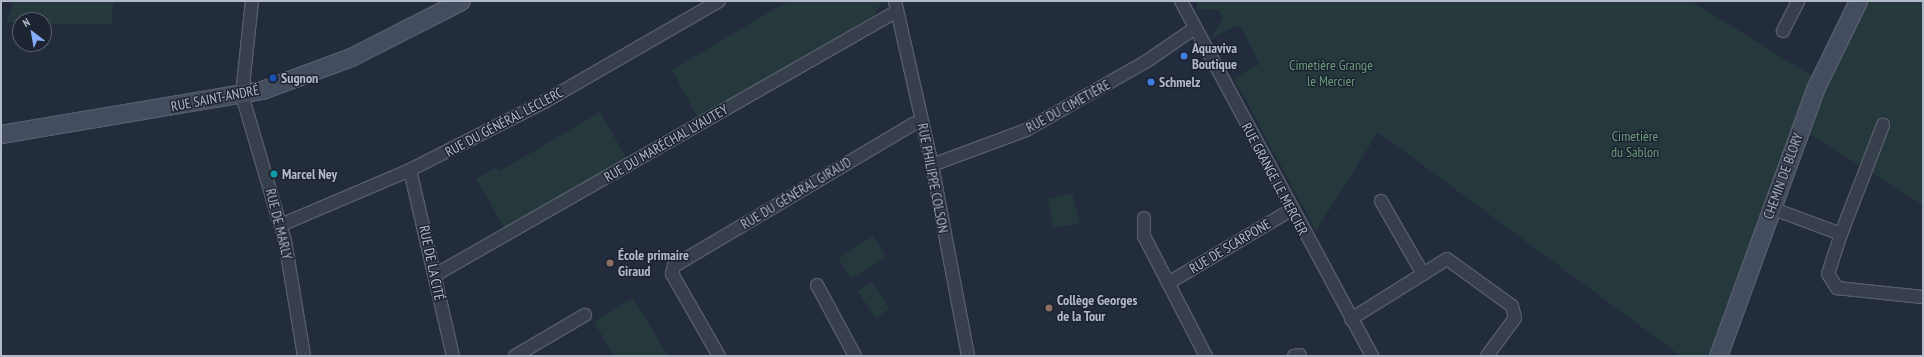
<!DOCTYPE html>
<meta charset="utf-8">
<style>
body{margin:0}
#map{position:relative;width:1924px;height:357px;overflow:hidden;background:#232c3c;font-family:"PT Sans Narrow",sans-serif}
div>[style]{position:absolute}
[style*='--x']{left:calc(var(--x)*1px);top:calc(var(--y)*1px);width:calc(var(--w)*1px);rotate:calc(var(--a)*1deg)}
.green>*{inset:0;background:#25393d;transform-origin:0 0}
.roads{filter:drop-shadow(1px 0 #555c6a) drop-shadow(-1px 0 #555c6a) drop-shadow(0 1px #555c6a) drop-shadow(0 -1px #555c6a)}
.street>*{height:12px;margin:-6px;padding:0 6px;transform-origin:6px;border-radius:6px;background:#373e4c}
.secondary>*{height:17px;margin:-8.5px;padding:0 8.5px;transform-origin:8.5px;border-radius:8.5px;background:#444d60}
.dots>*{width:11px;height:11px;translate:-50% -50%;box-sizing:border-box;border:2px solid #1c2331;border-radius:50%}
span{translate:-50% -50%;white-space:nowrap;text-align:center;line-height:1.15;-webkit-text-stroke:3px #1c2331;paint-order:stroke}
.poi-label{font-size:14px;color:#b2b9c8;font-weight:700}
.left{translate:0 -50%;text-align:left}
.park-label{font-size:14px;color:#699977}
.street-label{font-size:14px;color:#b2b9c8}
.frame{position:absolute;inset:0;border:2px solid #b2b9c8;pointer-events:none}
.north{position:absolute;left:12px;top:12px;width:40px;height:40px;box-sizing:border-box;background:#1c2331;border:1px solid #585f6d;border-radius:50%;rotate:329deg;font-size:11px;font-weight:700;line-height:16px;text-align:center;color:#b2b9c8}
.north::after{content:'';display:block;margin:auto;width:14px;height:18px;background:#86abf9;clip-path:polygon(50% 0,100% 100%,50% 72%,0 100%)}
</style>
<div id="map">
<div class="green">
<i style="clip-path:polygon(14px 1px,113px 1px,112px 24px,44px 24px,44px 20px,6px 23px)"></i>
<i style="clip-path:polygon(788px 1px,882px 1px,874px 15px,698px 118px,672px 70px)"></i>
<i style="clip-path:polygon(1198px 1px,1691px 1px,1812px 76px,1708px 356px,1681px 356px,1378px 132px,1316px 231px,1234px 78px,1260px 64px,1242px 29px,1237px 25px,1211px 39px,1223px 17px,1218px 10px,1196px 9px)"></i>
<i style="clip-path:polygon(1869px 1px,1923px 1px,1923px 205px,1808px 133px,1835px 62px)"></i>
<i style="clip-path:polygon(600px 112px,627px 159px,506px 230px,476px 179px,497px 167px,500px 171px)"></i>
<i style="clip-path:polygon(1072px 193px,1080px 223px,1053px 228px,1048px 199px)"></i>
<i style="left:873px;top:236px;width:25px;height:41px;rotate:58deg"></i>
<i style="left:872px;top:282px;width:32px;height:17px;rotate:56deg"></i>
<i style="clip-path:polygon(633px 298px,668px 356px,614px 356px,594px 322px)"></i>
</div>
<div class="roads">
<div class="street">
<i style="--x:252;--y:1;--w:95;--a:96.1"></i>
<i style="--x:242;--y:95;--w:152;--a:73.6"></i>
<i style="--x:285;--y:241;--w:117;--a:80.6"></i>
<i style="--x:895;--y:1;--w:168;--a:77.3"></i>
<i style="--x:932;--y:165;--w:194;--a:79.3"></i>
<i style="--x:1181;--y:1;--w:403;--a:61.7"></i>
<i style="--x:1783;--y:31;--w:34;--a:-63"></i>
<i style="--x:932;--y:165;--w:100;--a:-20.4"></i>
<i style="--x:1026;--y:130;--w:139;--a:-29.7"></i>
<i style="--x:1147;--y:61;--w:58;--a:-34.5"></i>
<i style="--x:410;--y:170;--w:191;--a:77"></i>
<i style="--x:1381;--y:201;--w:84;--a:60.1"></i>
<i style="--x:1771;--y:208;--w:75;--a:20.4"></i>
<i style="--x:1841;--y:234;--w:42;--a:108"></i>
<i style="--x:1828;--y:274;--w:17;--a:57"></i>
<i style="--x:1837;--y:288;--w:86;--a:6"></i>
<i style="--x:1144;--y:218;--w:18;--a:90"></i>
<i style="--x:1144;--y:236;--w:135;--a:62.7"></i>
<i style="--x:281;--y:225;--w:140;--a:-23.1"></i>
<i style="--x:410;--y:170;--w:150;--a:-26.9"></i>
<i style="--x:544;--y:102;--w:202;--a:-30"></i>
<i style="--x:1841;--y:234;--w:117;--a:-68.9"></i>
<i style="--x:435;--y:275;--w:532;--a:-29.74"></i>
<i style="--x:1170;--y:282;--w:141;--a:-30.8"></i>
<i style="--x:817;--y:285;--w:81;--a:61.8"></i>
<i style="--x:1351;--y:319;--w:113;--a:-32"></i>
<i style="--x:1447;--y:259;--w:80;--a:35.9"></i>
<i style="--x:1512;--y:306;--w:12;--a:76"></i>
<i style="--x:1515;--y:318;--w:47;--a:126.4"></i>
<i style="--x:515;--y:356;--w:81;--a:-30.4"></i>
<i style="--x:719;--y:356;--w:95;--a:-119.8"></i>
<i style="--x:672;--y:274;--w:8;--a:-76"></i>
<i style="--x:674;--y:266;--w:278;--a:-30.7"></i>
<i style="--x:913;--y:124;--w:9;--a:-13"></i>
<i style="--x:1294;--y:356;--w:6;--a:-9"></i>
</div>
<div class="secondary">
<i style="--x:1;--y:134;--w:265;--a:-9.6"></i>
<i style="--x:262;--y:90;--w:95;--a:-20.3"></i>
<i style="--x:351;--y:57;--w:123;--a:-27"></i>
<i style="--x:1718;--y:356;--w:286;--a:-70"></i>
<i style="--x:1816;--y:87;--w:96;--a:-64"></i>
</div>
</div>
<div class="dots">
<i style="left:1184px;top:56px;background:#3f7fe0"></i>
<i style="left:273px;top:78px;background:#1a4fb4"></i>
<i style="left:1151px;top:82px;background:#3f7fe0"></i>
<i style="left:274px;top:174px;background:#0f9aa8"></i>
<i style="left:610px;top:263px;background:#8d6e63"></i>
<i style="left:1049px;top:308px;background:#8d6e63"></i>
</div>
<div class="poi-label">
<span class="left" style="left:1192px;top:56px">Aquaviva<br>Boutique</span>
<span class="left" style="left:281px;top:78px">Sugnon</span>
<span class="left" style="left:1159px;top:82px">Schmelz</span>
<span class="left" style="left:282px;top:174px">Marcel Ney</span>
<span class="left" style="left:618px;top:263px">École primaire<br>Giraud</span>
<span class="left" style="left:1057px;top:308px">Collège Georges<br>de la Tour</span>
</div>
<div class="park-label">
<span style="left:1331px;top:73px">Cimetière Grange<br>le Mercier</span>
<span style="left:1635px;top:144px">Cimetière<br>du Sablon</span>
</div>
<div class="street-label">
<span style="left:215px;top:98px;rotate:-11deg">RUE SAINT-ANDRÉ</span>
<span style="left:1068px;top:106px;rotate:-29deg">RUE DU CIMETIÈRE</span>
<span style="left:504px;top:122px;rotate:-28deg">RUE DU GÉNÉRAL LECLERC</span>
<span style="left:666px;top:143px;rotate:-30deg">RUE DU MARÉCHAL LYAUTEY</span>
<span style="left:1783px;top:176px;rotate:-70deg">CHEMIN DE BLORY</span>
<span style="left:933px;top:178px;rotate:79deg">RUE PHILIPPE COLSON</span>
<span style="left:1275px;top:179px;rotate:62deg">RUE GRANGE LE MERCIER</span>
<span style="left:796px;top:193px;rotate:-31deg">RUE DU GÉNÉRAL GIRAUD</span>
<span style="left:279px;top:224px;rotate:76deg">RUE DE MARLY</span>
<span style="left:1230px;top:246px;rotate:-31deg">RUE DE SCARPONE</span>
<span style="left:432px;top:263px;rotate:78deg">RUE DE LA CITÉ</span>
</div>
<div class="frame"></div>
<div class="north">N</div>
</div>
